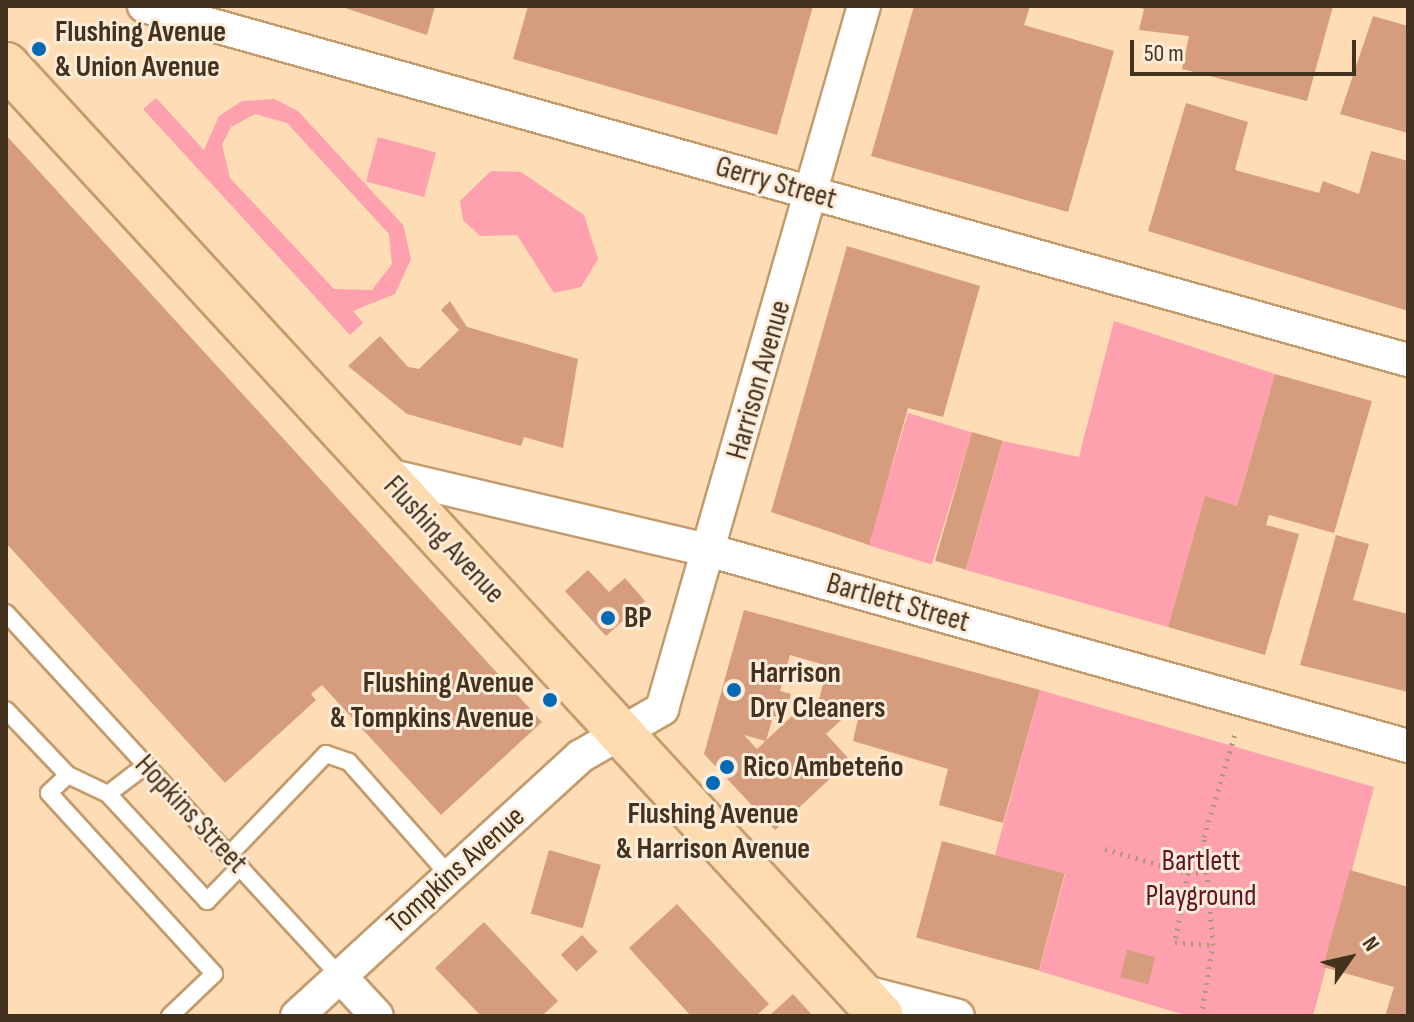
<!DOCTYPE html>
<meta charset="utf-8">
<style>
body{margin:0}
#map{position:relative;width:1414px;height:1022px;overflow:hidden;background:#fedcb5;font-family:"Sofia Sans Condensed",sans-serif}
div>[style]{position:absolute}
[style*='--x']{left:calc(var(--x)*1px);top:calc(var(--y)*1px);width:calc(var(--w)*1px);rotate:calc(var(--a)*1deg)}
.green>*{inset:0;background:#fea0ae;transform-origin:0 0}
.building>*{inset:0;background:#d59d7e;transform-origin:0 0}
.path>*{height:5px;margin-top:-2.5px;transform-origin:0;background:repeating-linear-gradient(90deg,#b39878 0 2px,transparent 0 8px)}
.roads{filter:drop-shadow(2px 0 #c39b6c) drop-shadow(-2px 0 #c39b6c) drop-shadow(0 2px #c39b6c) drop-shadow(0 -2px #c39b6c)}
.lane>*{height:16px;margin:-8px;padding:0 8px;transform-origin:8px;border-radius:8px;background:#fff}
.street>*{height:32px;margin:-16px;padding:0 16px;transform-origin:16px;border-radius:16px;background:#fff}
.primary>*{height:44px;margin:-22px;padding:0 22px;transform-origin:22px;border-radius:22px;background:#fedaaf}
.dots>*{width:22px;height:22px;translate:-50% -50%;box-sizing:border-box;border:4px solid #feecd9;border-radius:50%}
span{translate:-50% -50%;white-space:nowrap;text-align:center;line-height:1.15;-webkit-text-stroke:6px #feecd9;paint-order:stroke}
.poi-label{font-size:30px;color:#43321e;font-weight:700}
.left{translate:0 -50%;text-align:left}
.right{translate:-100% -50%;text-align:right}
.street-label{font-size:30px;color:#43321e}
.park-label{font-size:30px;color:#601328}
.frame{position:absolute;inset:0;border:8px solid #43321e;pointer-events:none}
.north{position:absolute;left:1310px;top:918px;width:80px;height:80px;-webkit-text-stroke:6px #feecd9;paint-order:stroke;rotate:56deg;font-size:22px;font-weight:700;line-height:32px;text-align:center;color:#43321e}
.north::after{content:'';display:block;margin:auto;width:28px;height:36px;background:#43321e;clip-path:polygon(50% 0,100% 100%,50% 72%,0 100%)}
.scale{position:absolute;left:1130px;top:40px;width:226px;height:36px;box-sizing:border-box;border:4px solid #43321e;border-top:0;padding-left:10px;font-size:24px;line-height:28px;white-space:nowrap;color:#43321e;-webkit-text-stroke:6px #feecd9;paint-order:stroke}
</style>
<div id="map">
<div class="green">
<i style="clip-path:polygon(evenodd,156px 98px,204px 150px,219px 116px,242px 101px,274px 99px,298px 111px,403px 225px,411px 259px,395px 294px,353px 311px,363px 323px,350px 335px,143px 109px,156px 98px,255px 114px,287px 123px,389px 234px,392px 264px,372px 290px,334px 289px,230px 178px,222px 145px,231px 127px,255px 114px)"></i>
<i style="left:378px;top:137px;width:60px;height:46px;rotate:15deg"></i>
<i style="clip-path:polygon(491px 171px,521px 172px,584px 215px,598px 259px,581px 287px,554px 293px,517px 235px,480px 236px,463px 220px,460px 201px)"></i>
<i style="clip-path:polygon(1114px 321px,1275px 374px,1237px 506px,1205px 497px,1168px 627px,966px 570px,1003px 441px,1079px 457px)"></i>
<i style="left:908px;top:413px;width:67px;height:138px;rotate:17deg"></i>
<i style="clip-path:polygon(1040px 690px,1374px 787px,1313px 1016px,1188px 1016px,1039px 971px,1065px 875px,995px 855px)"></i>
</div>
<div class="building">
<i style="clip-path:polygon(339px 6px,435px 6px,427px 35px)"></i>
<i style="clip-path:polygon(528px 6px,813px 6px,777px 135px,513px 59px)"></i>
<i style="clip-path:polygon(914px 6px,1030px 6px,1024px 25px,1114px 51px,1068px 212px,871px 156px)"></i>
<i style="clip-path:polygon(1135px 6px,1333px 6px,1307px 101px,1182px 69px,1189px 36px,1139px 30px,1144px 9px)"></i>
<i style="clip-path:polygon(1373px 16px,1408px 26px,1408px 133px,1340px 114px)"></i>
<i style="clip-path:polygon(1186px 103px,1248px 122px,1235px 170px,1319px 193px,1323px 181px,1359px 194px,1371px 151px,1408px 161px,1408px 311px,1148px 231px)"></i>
<i style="clip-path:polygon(6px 135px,542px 722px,441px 815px,322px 685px,311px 694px,316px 700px,225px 783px,6px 543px)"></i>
<i style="clip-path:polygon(847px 246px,980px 286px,943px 417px,908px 408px,869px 545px,771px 512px)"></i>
<i style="clip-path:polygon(450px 301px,467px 327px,578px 359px,563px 448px,524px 437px,521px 446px,407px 414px,348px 366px,380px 336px,408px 367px,419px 369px,459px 330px,441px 310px)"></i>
<i style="clip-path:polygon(1275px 374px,1372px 401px,1334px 533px,1269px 515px,1266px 525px,1299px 534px,1265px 655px,1168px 627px,1205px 496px,1237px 506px)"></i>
<i style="left:972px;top:432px;width:32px;height:134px;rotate:16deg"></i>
<i style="clip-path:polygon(1336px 535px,1369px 544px,1353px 600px,1408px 614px,1408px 692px,1300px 665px)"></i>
<i style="clip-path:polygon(588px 570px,609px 592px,625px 578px,645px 601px,606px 636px,565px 591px)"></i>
<i style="clip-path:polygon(evenodd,744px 610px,1040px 690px,1003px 823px,939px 805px,948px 769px,853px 741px,862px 701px,826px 734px,850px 760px,775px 830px,704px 754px,744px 610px,790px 655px,828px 666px,818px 703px,809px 700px,757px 749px,744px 735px,766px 741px,773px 716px,784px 719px,791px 694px,780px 691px,790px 655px)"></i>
<i style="left:942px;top:841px;width:127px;height:100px;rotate:15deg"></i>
<i style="left:549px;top:850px;width:54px;height:66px;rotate:16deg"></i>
<i style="clip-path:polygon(1350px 870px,1408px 887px,1408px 1016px,1385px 1016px,1394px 987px,1323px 967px)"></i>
<i style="clip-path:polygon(677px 904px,769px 1004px,756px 1016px,691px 1016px,629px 948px)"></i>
<i style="clip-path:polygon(484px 922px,558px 1001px,542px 1016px,481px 1016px,435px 968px)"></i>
<i style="left:582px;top:935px;width:23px;height:29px;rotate:47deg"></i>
<i style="left:1127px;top:950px;width:29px;height:28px;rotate:14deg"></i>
<i style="clip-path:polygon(793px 994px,813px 1016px,769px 1016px)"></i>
</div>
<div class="path">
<i style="--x:1105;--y:849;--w:86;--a:16.1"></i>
<i style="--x:1188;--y:873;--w:20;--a:-3"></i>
<i style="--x:1188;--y:873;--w:70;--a:100.7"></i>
<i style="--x:1175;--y:942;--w:38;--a:5"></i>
<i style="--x:1201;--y:1016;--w:72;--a:-80.4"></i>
<i style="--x:1213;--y:945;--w:108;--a:-94.8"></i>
<i style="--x:1204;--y:837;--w:112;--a:-73.3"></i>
</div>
<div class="roads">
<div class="lane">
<i style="--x:6;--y:613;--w:493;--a:47.4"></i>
<i style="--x:6;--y:710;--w:90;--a:46.4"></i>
<i style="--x:68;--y:775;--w:44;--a:25.4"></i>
<i style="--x:108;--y:794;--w:146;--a:47.2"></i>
<i style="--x:207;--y:901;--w:47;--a:-45.9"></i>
<i style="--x:68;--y:775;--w:26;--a:137"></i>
<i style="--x:49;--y:793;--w:245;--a:47.6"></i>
<i style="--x:214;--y:974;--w:61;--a:136.3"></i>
<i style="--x:108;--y:794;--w:48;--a:-37.3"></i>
<i style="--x:229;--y:855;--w:140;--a:-46.2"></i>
<i style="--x:326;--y:754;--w:24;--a:19"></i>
<i style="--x:349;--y:762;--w:152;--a:48.5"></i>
</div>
<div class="street">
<i style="--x:144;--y:6;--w:1313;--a:15.65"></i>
<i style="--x:383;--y:474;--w:337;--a:13.2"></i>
<i style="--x:711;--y:551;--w:724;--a:15.63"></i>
<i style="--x:340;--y:976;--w:54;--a:47.2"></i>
<i style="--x:857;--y:990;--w:104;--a:14.4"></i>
<i style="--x:297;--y:1016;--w:385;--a:-42.5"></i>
<i style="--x:581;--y:756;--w:94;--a:-30.1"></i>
<i style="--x:662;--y:709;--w:731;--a:-73.97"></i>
</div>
<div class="primary">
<i style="--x:6;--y:65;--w:1292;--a:47.38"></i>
</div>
</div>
<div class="dots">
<i style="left:39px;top:49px;background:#056ab6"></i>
<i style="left:608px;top:618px;background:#056ab6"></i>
<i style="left:734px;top:690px;background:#056ab6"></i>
<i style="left:550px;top:700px;background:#056ab6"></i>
<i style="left:727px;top:767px;background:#056ab6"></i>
<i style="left:713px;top:783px;background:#056ab6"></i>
</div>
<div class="poi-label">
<span class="left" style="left:55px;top:49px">Flushing Avenue<br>&amp; Union Avenue</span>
<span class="left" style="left:624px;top:618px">BP</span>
<span class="left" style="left:750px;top:690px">Harrison<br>Dry Cleaners</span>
<span class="right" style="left:534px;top:700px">Flushing Avenue<br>&amp; Tompkins Avenue</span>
<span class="left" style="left:743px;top:767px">Rico Ambeteño</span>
<span style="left:713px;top:831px">Flushing Avenue<br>&amp; Harrison Avenue</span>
</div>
<div class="street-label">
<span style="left:776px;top:183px;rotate:16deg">Gerry Street</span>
<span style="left:759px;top:380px;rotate:-74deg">Harrison Avenue</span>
<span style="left:444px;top:540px;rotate:47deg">Flushing Avenue</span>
<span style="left:898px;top:603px;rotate:16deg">Bartlett Street</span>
<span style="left:191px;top:814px;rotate:47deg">Hopkins Street</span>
<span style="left:456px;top:870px;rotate:-42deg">Tompkins Avenue</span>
</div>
<div class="park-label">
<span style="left:1201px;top:878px">Bartlett<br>Playground</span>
</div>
<div class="frame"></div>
<div class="north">N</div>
<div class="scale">50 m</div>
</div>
